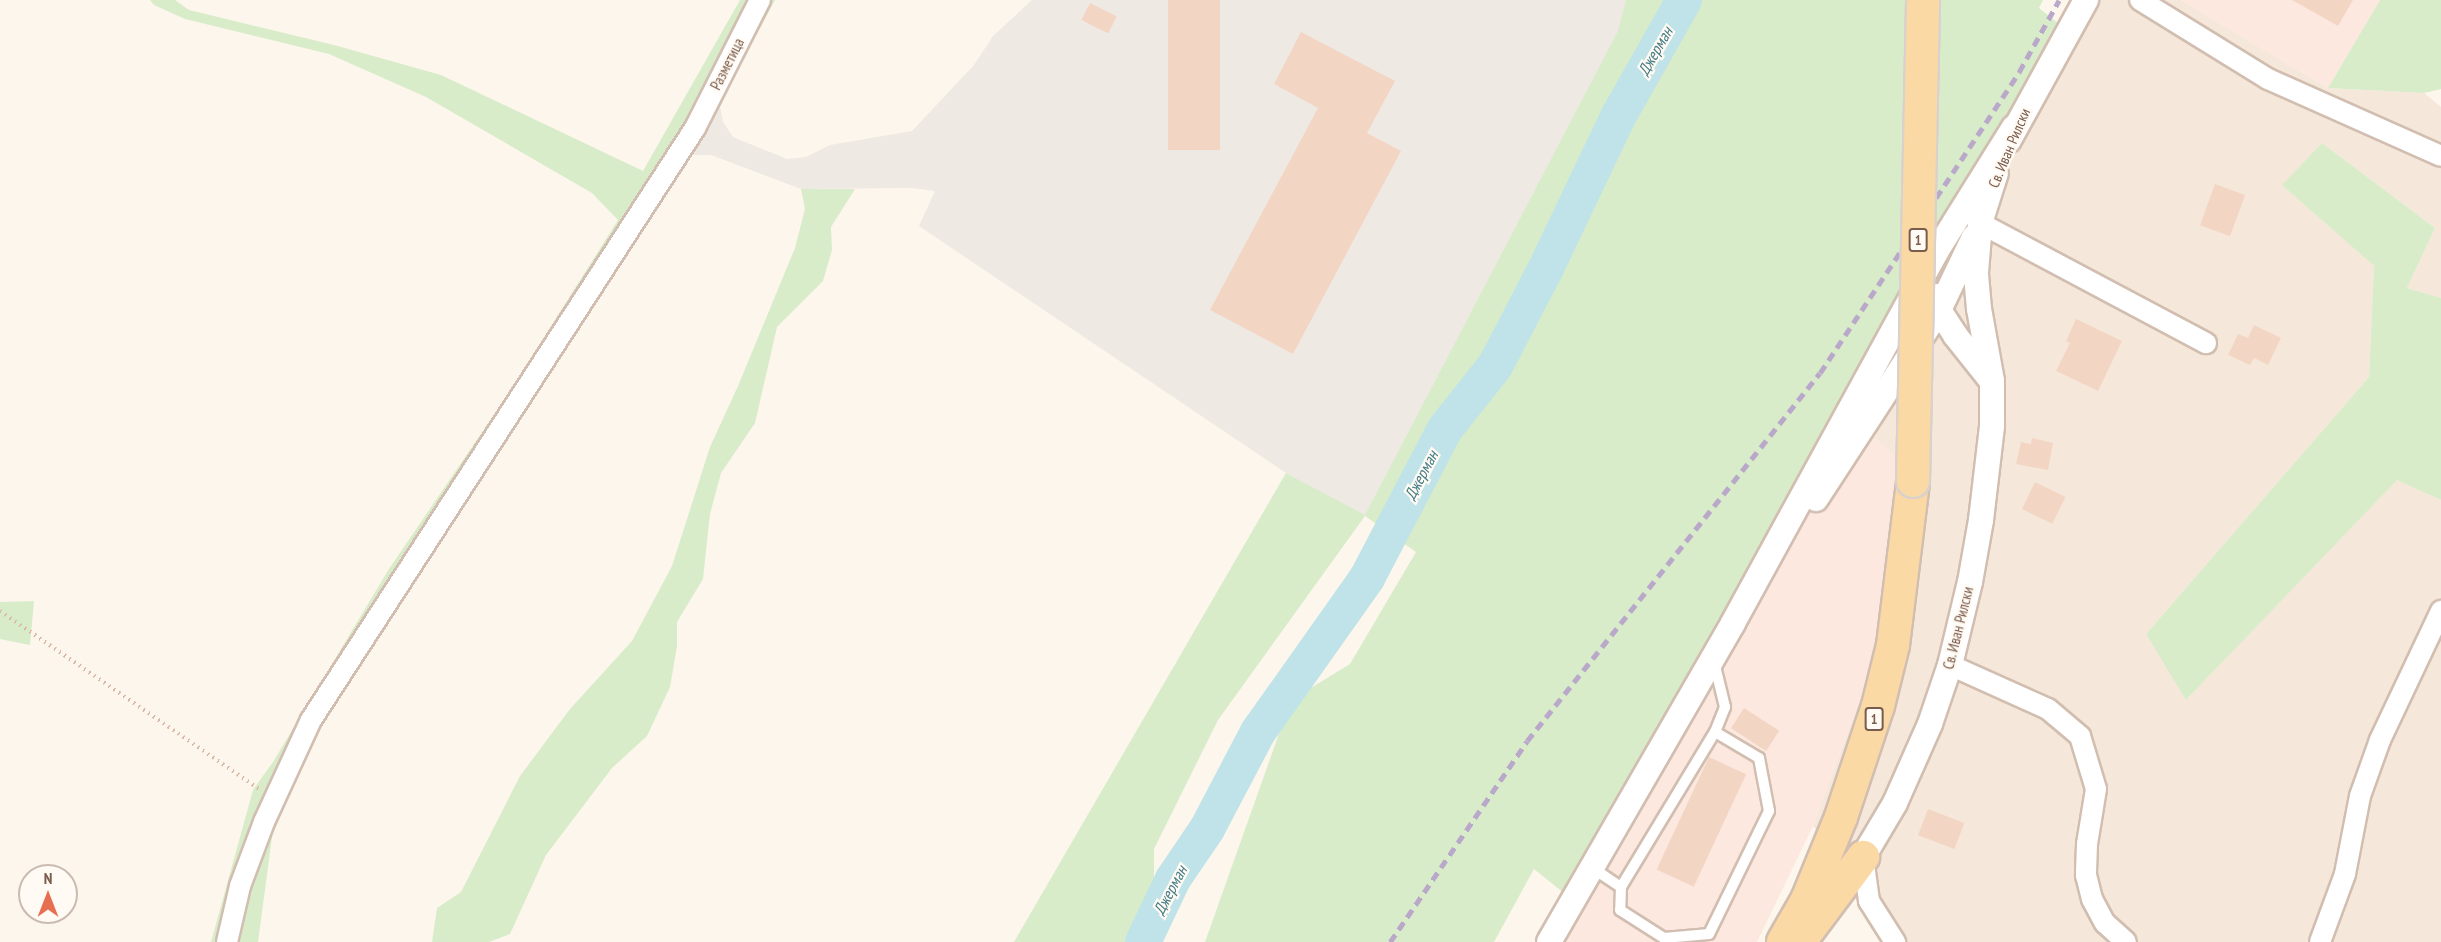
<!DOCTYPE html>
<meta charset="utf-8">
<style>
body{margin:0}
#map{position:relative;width:2441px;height:942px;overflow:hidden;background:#fdf6ec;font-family:"PT Sans Narrow",sans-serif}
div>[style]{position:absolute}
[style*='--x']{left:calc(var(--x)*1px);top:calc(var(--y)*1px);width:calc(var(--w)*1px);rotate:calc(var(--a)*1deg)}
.residential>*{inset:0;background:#f5e8da}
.commercial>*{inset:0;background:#fde8e0}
.industrial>*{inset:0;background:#efe9e4}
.green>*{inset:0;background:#d8ecc9}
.river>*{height:36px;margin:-18px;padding:0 18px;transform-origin:18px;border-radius:18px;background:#bfe3e8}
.building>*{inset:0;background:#f3d5c3;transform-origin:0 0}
.path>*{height:4px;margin-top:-2px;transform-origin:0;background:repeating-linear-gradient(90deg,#d9b8a5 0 1.5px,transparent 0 6px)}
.roads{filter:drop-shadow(2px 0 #d1beb0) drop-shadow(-2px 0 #d1beb0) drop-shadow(0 2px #d1beb0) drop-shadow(0 -2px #d1beb0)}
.service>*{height:10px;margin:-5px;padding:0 5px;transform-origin:5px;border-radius:5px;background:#fff}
.minor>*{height:20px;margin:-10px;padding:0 10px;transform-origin:10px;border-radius:10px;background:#fff}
.tertiary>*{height:24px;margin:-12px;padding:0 12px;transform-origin:12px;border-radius:12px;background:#fff}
.primary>*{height:32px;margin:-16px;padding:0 16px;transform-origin:16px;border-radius:16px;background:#fbd9a5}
.rail>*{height:4.5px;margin-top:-2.25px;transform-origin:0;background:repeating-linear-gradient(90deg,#b9a8c9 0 9px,transparent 0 15px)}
.bridges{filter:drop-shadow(2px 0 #dad1cd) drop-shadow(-2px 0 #dad1cd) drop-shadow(0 2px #dad1cd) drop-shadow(0 -2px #dad1cd)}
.primary-bridge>*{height:32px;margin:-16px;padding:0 16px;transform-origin:16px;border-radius:16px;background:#fbd9a5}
span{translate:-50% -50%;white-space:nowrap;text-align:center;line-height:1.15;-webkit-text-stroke:4.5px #fffaf3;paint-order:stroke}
.shield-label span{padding:2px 4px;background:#fffaf3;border:2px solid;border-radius:4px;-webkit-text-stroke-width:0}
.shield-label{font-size:14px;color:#7a5c4d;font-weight:700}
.street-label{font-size:15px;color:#7a5c4d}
.water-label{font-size:16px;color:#437c86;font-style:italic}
.north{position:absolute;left:18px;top:864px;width:60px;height:60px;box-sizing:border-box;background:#fffaf3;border:2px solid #cabbb1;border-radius:50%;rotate:0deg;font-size:16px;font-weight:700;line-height:24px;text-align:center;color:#7a5c4d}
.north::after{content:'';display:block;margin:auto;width:21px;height:27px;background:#e76f51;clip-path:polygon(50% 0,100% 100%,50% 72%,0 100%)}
</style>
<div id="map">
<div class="residential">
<i style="clip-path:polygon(2086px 0,2181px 0,2328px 88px,2424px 93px,2441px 107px,2441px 298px,2407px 288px,2435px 228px,2322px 143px,2283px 185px,2374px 266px,2369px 377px,2146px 634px,2187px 699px,2397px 479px,2441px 500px,2441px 942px,1907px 942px,1813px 826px,1902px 586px,1733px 623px)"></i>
</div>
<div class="commercial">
<i style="clip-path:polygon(2181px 0,2380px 0,2328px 88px)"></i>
<i style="clip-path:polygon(1864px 428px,1913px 472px,1902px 586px,1813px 826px,1757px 942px,1549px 942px,1733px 623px)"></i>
</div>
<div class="industrial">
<i style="clip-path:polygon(1032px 0,1626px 0,1619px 31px,1365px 516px,1286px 473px,919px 226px,935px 191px,912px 188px,801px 189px,711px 155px,692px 155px,719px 102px,723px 122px,733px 137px,787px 159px,806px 157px,830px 145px,912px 131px,974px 65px,993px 36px)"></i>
</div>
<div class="green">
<i style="clip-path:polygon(150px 0,175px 0,189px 10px,334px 45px,441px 75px,643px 171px,740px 0,775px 0,692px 155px,341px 687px,281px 807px,272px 837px,258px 942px,211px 942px,253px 790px,273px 762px,389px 569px,510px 391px,618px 220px,592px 193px,426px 97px,329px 54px,185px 19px,154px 5px)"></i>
<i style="clip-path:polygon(1626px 0,2043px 0,2039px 8px,2068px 31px,1574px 901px,1534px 869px,1494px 942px,1205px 942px,1291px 700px,1350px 664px,1416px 552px,1365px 516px,1218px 720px,1154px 849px,1154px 942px,1014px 942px,1286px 473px,1365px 515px,1618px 31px)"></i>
<i style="clip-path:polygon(2380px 0,2441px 0,2441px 89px,2424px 93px,2328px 88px)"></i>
<i style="clip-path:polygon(2322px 143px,2435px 228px,2407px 288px,2441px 298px,2441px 500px,2397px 480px,2186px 700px,2146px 634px,2369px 377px,2374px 266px,2282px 185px)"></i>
<i style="clip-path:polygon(801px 189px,855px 189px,831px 227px,832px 250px,823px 281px,777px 327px,755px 423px,721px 473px,710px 514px,703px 579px,677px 622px,677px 646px,670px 687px,647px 736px,612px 768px,546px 855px,510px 934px,489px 942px,432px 942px,437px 908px,461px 892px,520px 776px,570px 709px,632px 641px,672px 566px,710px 447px,738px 386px,795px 248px,805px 209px)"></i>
<i style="clip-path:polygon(34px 601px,30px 645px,0 639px,0 602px)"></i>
</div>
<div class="river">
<i style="--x:1143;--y:942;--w:70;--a:-64.5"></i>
<i style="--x:1173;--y:879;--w:60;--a:-55.8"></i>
<i style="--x:1207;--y:829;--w:110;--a:-62.3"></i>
<i style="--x:1258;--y:732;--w:189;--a:-54.7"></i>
<i style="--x:1367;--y:578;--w:168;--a:-62.4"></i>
<i style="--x:1445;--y:429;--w:80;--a:-51.6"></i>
<i style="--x:1495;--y:366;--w:108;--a:-62.5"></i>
<i style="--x:1545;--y:270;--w:172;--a:-64.5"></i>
<i style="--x:1619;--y:115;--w:132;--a:-60.5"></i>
</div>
<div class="building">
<i style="left:1168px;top:0;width:52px;height:150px"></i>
<i style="clip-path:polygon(2292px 0,2353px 0,2338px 26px)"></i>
<i style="left:1090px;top:3px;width:30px;height:19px;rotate:27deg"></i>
<i style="clip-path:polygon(1301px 32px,1395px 81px,1367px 133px,1401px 151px,1293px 354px,1210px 310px,1318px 108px,1274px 84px)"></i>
<i style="left:2215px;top:184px;width:32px;height:44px;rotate:20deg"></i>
<i style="clip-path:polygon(2076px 319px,2122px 341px,2098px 391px,2056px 371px,2070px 343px,2066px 341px)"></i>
<i style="clip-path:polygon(2254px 325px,2281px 338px,2268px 365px,2254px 358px,2250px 365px,2228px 355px,2238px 334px,2248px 338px)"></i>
<i style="clip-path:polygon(2032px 438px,2053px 443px,2048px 470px,2016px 464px,2021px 442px,2031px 444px)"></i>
<i style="left:2035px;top:482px;width:34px;height:30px;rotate:26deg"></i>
<i style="left:1744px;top:708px;width:42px;height:24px;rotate:33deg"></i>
<i style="left:1709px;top:757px;width:41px;height:124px;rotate:25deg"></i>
<i style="left:1928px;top:809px;width:39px;height:28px;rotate:21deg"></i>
</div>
<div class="path">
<i style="--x:0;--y:611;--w:314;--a:34.5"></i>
</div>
<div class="roads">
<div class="service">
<i style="--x:1594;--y:869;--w:32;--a:34"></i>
<i style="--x:1621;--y:887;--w:181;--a:-58.8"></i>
<i style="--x:1715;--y:732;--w:27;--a:-68"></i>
<i style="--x:1725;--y:707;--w:46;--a:-103.7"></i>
<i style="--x:1621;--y:887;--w:23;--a:92"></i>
<i style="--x:1620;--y:910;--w:52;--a:32.5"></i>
<i style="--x:1664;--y:938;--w:45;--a:-5.1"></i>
<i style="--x:1709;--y:934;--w:137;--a:-64"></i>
<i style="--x:1769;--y:811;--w:54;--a:-100.7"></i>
<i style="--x:1759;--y:758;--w:51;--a:-149.4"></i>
</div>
<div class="minor">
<i style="--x:2140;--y:0;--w:150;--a:31.7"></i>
<i style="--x:2268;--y:79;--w:189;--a:24"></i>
<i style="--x:1980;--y:223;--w:256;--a:28"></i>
<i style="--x:1950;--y:665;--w:107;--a:24.2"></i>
<i style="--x:2048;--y:709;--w:42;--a:40.2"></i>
<i style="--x:2080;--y:736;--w:55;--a:73.2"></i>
<i style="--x:2096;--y:789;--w:56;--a:99.3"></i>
<i style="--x:2087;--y:844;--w:31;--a:92"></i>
<i style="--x:2086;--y:875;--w:25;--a:76"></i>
<i style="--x:2092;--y:899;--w:27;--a:62"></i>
<i style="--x:2105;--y:923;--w:28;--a:42"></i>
<i style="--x:1863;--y:857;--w:44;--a:82.2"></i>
<i style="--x:1869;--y:901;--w:49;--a:57.6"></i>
<i style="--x:227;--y:942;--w:57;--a:-76.9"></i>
<i style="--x:240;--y:886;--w:68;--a:-69.4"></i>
<i style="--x:264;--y:822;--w:112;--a:-65.3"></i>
<i style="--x:311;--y:720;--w:706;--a:-57.03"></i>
<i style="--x:695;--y:128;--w:144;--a:-63.1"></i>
<i style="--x:2320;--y:942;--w:72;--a:-69.8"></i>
<i style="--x:2345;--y:874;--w:79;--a:-79.1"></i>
<i style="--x:2360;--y:796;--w:59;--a:-70.3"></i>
<i style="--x:2380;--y:740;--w:143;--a:-64.7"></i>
</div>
<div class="tertiary">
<i style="--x:2009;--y:140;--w:160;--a:-61.2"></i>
<i style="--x:1937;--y:296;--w:14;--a:82"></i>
<i style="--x:1939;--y:310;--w:30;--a:57"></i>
<i style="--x:1955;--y:335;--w:56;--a:51.5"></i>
<i style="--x:1816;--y:499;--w:225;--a:-56.9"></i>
<i style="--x:1939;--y:310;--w:81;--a:-64.4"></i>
<i style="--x:1863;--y:857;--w:63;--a:-59.3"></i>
<i style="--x:1895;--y:803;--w:86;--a:-66.1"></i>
<i style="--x:1930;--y:724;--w:62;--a:-71.3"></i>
<i style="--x:1950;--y:665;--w:85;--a:-76.5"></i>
<i style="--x:1970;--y:582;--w:63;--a:-79.9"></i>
<i style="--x:1981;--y:520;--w:95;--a:-83.3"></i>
<i style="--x:1992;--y:426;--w:45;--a:-90"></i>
<i style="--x:1992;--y:381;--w:73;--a:-100.2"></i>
<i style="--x:1979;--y:309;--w:37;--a:-95"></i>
<i style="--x:1976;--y:272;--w:49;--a:-85.3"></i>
<i style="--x:1980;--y:223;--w:52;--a:-72.3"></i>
<i style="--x:1549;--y:942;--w:368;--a:-60"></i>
<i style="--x:1733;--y:623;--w:423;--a:-61.3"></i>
<i style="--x:1936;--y:252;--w:147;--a:-58"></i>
</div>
<div class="primary">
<i style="--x:1804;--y:936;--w:99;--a:-53.2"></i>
<i style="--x:1783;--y:942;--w:48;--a:-60.3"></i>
<i style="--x:1807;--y:900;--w:90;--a:-67.7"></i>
<i style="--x:1841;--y:817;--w:117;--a:-71.6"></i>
<i style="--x:1878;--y:706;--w:63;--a:-76.2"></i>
<i style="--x:1893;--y:645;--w:165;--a:-83"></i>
</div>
</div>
<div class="rail">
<i style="--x:1390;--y:942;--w:243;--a:-55.7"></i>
<i style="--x:1527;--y:741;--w:470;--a:-51.5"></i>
<i style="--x:1820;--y:373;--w:361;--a:-56.5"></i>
<i style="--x:2019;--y:72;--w:82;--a:-60.9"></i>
</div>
<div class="bridges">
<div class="primary-bridge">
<i style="--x:1913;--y:481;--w:481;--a:-88.8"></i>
</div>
</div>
<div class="shield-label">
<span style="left:1918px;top:240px">1</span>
<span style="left:1874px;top:719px">1</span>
</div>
<div class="street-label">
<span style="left:727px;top:64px;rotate:-63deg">Разметица</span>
<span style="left:2009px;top:148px;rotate:-67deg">Св. Иван Рилски</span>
<span style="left:1958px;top:628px;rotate:-76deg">Св. Иван Рилски</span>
</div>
<div class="water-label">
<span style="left:1655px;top:51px;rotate:-60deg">Джерман</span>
<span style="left:1421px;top:475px;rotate:-62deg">Джерман</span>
<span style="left:1170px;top:890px;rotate:-62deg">Джерман</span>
</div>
<div class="north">N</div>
</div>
